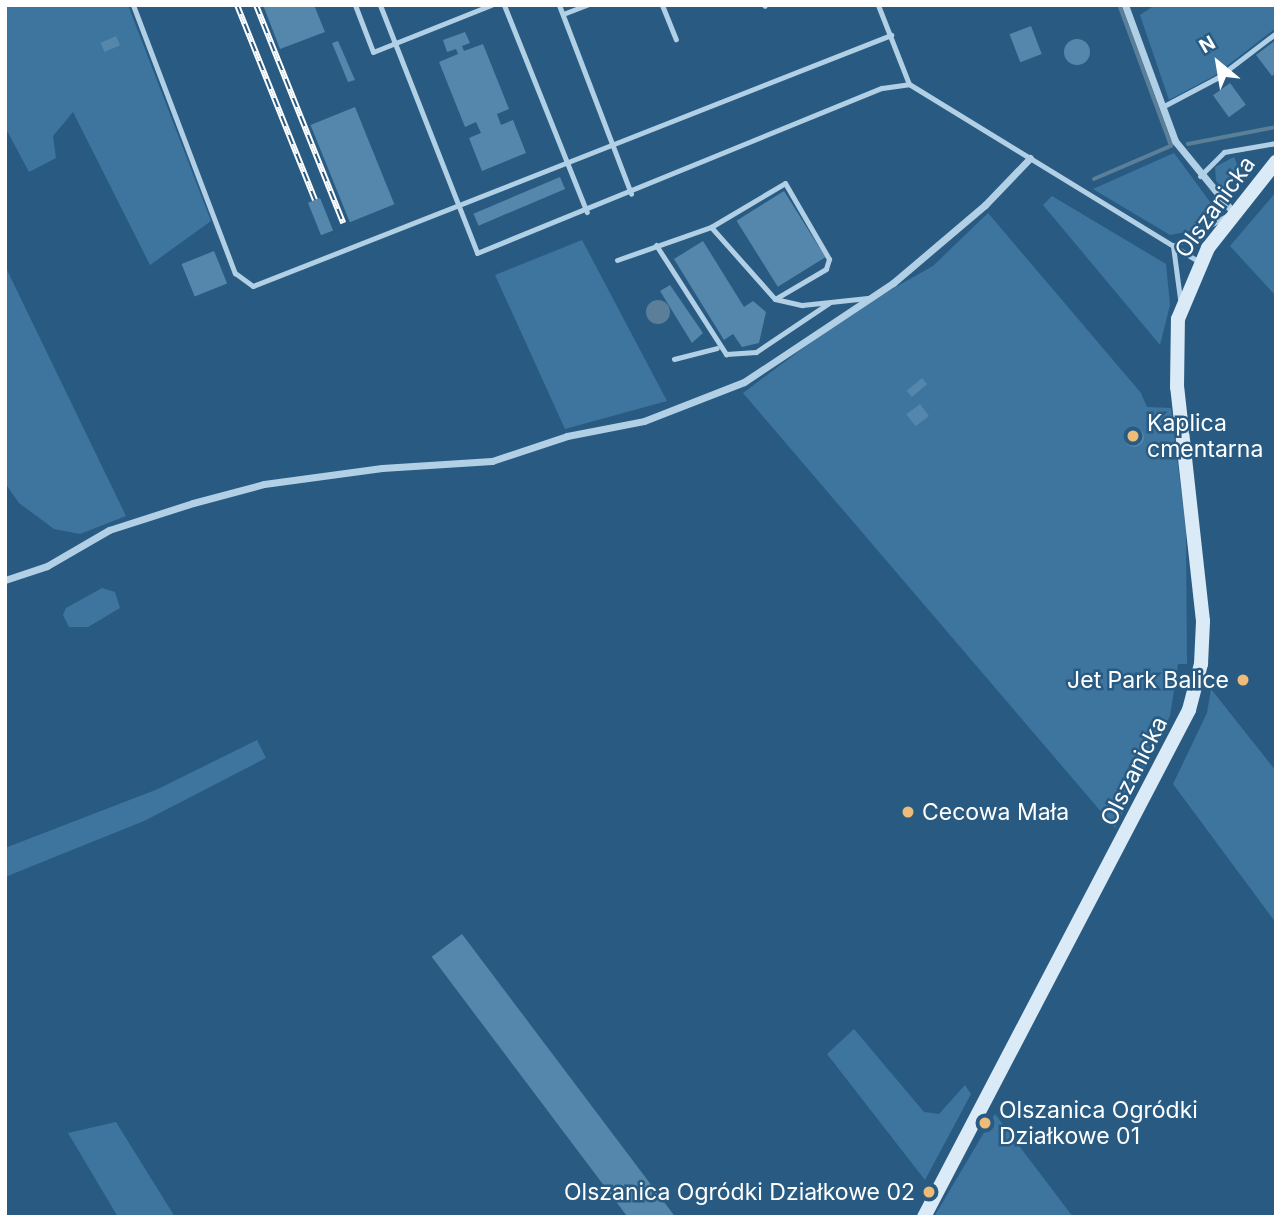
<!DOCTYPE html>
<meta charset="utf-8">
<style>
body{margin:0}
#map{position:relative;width:1281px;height:1222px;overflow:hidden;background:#295b82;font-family:Inter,sans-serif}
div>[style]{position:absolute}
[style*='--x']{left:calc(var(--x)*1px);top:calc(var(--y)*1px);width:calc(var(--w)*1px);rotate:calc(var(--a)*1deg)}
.green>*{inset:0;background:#3d759f}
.water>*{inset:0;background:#5b7f99}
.round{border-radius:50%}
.stream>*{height:3.5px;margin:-1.75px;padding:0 1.75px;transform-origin:1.75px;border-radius:1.75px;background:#5b7f99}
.building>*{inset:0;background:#5587ac;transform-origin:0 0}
.lane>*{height:5px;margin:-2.5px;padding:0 2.5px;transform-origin:2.5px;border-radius:2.5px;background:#b1d0e6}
.street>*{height:7px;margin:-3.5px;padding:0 3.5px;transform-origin:3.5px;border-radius:3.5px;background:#b1d0e6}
.secondary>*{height:14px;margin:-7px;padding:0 7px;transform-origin:7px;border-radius:7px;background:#daeaf6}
.rail>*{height:6px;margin-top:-3px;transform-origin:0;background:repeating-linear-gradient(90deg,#295b82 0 10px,#fff 0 20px);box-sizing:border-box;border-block:2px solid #fff}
.dots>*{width:19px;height:19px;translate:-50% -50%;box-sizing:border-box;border:4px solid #295b82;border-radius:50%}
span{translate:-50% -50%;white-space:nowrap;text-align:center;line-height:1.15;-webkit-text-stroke:5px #295b82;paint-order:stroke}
.street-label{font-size:23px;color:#fff}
.poi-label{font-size:23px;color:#fff}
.left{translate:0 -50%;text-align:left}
.right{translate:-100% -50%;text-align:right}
.frame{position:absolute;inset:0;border:7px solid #fff;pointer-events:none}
.north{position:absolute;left:1183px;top:28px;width:70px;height:70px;-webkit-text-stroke:5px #295b82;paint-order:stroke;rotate:330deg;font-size:19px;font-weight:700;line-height:28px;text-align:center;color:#fff}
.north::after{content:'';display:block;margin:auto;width:24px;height:32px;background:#fff;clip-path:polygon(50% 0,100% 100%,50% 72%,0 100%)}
</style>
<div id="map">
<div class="green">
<i style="clip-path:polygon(5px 5px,128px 5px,211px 221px,150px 265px,73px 112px,53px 136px,56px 158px,29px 172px,5px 127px)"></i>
<i style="clip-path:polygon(1155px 5px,1276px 5px,1276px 28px,1214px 76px,1169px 100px,1140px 15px)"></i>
<i style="clip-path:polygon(1174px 153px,1213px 206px,1211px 216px,1191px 231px,1170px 235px,1093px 189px)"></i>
<i style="clip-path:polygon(1234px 157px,1239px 169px,1232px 176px,1237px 181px,1224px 189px,1216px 181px,1215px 167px)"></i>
<i style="clip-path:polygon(1276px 192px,1276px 296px,1230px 246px)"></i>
<i style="clip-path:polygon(1052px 196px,1166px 264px,1170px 305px,1160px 345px,1043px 205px)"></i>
<i style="clip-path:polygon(988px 213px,1141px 393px,1147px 407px,1171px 408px,1186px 531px,1187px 664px,1178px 664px,1170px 716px,1115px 828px,743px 393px,853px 311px,933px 266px)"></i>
<i style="clip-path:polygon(582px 240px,667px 401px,565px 429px,495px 275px)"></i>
<i style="clip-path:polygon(5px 266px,126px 516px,80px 534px,54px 529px,19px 503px,5px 483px)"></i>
<i style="clip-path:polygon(102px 588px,115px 592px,120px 608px,88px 627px,69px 627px,63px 615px,66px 608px)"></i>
<i style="clip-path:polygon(1211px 689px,1276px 771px,1276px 923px,1173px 784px,1207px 713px)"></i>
<i style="clip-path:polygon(257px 740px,266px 758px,144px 821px,5px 877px,5px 848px,158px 789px)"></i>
<i style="clip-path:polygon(854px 1029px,924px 1112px,939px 1114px,965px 1085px,971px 1094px,925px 1180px,827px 1054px)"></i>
<i style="clip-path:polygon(995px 1114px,1073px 1217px,934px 1217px)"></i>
<i style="clip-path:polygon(116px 1122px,175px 1217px,118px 1217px,68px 1133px)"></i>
</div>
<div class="water">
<i class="round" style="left:646px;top:300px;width:24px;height:24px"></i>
</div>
<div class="stream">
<i style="--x:1188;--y:144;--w:90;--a:-10.9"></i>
<i style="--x:1094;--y:179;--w:84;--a:-23.2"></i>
<i style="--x:1171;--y:146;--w:150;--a:-110.2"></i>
</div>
<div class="building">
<i style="clip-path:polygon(263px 5px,314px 5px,325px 32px,280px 49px)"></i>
<i style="left:1031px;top:26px;width:30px;height:23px;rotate:69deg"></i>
<i style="clip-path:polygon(465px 32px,470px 43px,462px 46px,464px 51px,483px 44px,509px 109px,497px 114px,501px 125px,513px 120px,526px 153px,482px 171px,469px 138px,481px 133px,476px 122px,465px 127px,439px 62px,458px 54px,456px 49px,447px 52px,443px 40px)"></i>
<i style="left:116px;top:36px;width:10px;height:17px;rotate:66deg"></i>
<i class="round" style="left:1064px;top:39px;width:26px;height:26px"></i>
<i style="clip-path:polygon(1276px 40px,1276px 73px,1272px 76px,1256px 55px)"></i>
<i style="clip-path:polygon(338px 41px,355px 80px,348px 82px,332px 43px)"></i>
<i style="left:1230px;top:83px;width:27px;height:21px;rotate:54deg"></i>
<i style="left:355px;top:107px;width:105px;height:48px;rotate:68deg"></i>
<i style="left:560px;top:177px;width:13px;height:94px;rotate:67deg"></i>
<i style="left:784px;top:191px;width:78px;height:56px;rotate:58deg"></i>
<i style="left:320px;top:198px;width:35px;height:13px;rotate:68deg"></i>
<i style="clip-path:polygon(703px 241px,744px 307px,753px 301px,766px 312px,759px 343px,742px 347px,733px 334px,724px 340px,674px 259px)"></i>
<i style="left:214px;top:251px;width:35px;height:35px;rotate:68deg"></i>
<i style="clip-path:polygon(670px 285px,703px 333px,692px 343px,660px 291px)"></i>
<i style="left:922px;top:378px;width:8px;height:20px;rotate:50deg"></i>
<i style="left:920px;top:404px;width:15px;height:17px;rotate:53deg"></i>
<i class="round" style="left:1124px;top:427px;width:20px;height:20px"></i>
<i style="left:462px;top:934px;width:352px;height:38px;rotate:53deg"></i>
</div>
<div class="lane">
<i style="--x:133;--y:5;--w:287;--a:69.2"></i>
<i style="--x:235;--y:273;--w:22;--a:36"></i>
<i style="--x:253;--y:286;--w:686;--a:-21.48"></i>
<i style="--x:355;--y:5;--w:50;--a:69"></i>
<i style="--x:373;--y:52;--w:127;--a:-21.7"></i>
<i style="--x:380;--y:5;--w:266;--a:68.6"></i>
<i style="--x:477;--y:253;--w:437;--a:-22.2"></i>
<i style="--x:882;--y:88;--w:27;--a:-8"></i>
<i style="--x:909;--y:84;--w:340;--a:31.5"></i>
<i style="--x:504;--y:5;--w:223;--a:68.2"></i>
<i style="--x:559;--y:5;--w:202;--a:69.1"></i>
<i style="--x:662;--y:5;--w:37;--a:68"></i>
<i style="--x:764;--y:5;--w:1;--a:45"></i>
<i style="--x:878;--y:5;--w:85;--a:68.6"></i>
<i style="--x:563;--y:14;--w:25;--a:-21"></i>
<i style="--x:1162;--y:107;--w:62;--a:-27.8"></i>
<i style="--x:1217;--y:78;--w:74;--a:-37.3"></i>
<i style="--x:1200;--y:176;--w:34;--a:-45"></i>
<i style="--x:1224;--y:152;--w:53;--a:-9.8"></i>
<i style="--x:711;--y:227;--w:86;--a:-30.7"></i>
<i style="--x:785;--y:183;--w:88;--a:59.9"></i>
<i style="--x:829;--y:259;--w:10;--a:107"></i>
<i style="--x:826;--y:269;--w:59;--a:149.5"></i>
<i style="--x:656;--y:245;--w:130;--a:57.3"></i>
<i style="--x:726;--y:354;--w:30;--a:-4"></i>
<i style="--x:756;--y:352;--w:88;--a:-33.9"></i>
<i style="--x:617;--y:260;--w:100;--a:-19.3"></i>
<i style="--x:711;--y:227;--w:96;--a:48.4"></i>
<i style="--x:775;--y:299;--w:28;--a:13"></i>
<i style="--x:802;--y:305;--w:66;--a:-6.1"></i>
<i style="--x:1181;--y:306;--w:61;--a:-97.6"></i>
<i style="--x:1173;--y:246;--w:63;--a:-29.4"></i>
<i style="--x:674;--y:359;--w:44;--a:-14.3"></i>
</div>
<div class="street">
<i style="--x:1125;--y:5;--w:145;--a:69.8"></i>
<i style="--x:1175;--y:141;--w:92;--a:50.8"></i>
<i style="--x:5;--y:580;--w:44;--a:-18.4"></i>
<i style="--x:47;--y:566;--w:72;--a:-30.1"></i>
<i style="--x:109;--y:530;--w:88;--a:-17.8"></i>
<i style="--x:193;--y:503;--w:73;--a:-15"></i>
<i style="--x:264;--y:484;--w:119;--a:-7.7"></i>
<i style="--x:382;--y:468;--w:110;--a:-3.6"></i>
<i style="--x:492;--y:461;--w:79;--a:-18.4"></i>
<i style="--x:567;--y:436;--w:78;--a:-11"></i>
<i style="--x:644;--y:421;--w:107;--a:-21.3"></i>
<i style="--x:744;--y:382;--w:179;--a:-33.6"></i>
<i style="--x:893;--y:283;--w:121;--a:-40.3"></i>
<i style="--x:985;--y:205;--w:65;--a:-46.2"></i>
</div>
<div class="secondary">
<i style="--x:924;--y:1217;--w:572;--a:-62.4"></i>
<i style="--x:1189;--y:710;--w:48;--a:-75.4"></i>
<i style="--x:1201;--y:664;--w:43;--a:-87.3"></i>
<i style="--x:1203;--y:621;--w:235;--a:-96.3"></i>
<i style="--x:1177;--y:387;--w:68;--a:-89.2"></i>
<i style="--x:1178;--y:319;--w:77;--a:-67.1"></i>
<i style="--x:1208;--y:248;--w:110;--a:-51.7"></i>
</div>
<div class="rail">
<i style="--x:237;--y:5;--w:210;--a:68.2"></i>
<i style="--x:256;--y:5;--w:235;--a:68.2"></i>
</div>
<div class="dots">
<i style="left:1133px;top:436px;background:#edbc78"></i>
<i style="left:1243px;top:680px;background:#edbc78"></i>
<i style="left:908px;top:812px;background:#edbc78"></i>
<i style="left:985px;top:1123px;background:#edbc78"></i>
<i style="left:929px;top:1192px;background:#edbc78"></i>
</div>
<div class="street-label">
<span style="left:1215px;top:207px;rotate:-54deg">Olszanicka</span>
<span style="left:1134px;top:771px;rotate:-63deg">Olszanicka</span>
</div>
<div class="poi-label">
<span class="left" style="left:1147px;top:436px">Kaplica<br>cmentarna</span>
<span class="right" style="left:1229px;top:680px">Jet Park Balice</span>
<span class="left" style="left:922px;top:812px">Cecowa Mała</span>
<span class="left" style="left:999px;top:1123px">Olszanica Ogródki<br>Działkowe 01</span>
<span class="right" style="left:915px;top:1192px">Olszanica Ogródki Działkowe 02</span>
</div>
<div class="frame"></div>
<div class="north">N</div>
</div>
